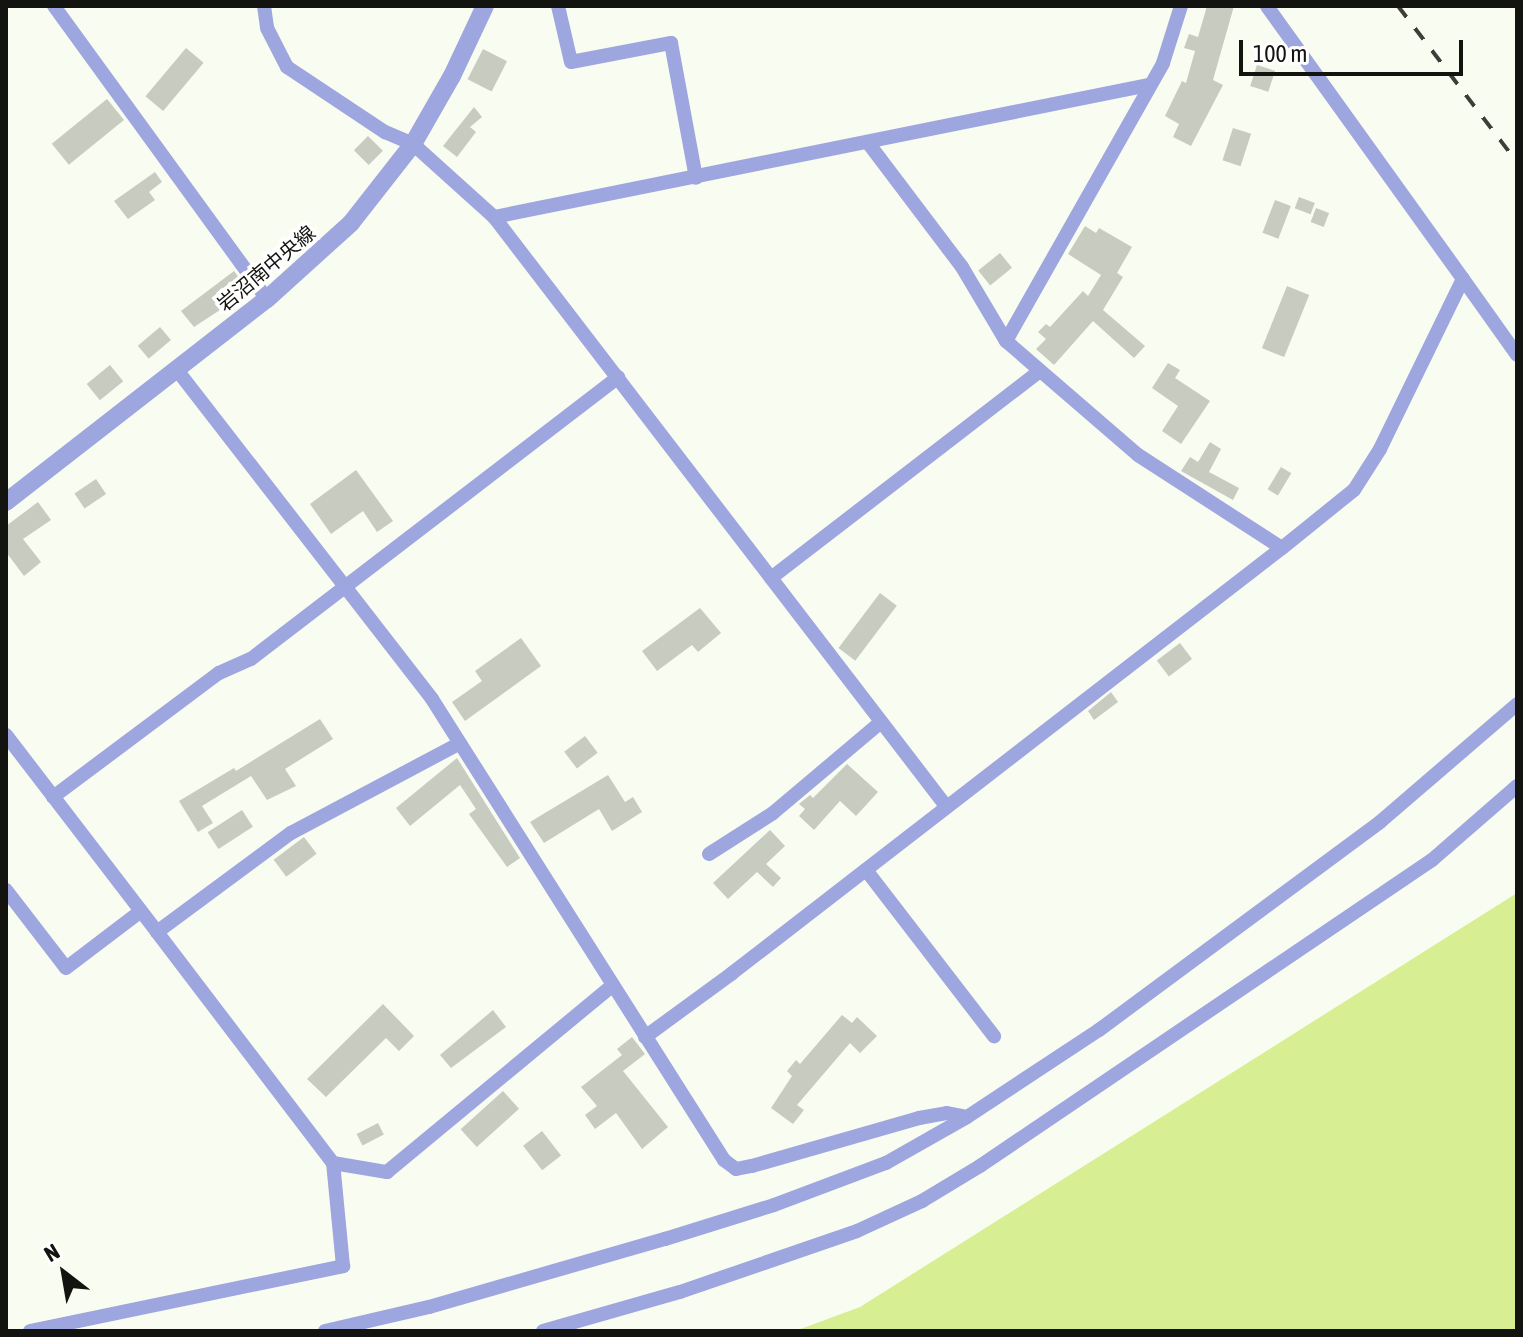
<!DOCTYPE html>
<meta charset="utf-8">
<style>
body{margin:0}
#map{position:relative;width:1523px;height:1337px;overflow:hidden;background:#f9fcf1;font-family:"Asap Condensed","Noto Sans JP",sans-serif}
div>[style]{position:absolute}
[style*='--x']{left:calc(var(--x)*1px);top:calc(var(--y)*1px);width:calc(var(--w)*1px);rotate:calc(var(--a)*1deg)}
.water>*{inset:0;background:#d7ef92}
.building>*{inset:0;background:#c7cbc0;transform-origin:0 0}
.minor>*{height:14px;margin:-7px;padding:0 7px;transform-origin:7px;border-radius:7px;background:#9da6de}
.tertiary>*{height:18px;margin:-9px;padding:0 9px;transform-origin:9px;border-radius:9px;background:#9da6de}
.rail>*{height:4px;margin-top:-2px;transform-origin:0;background:repeating-linear-gradient(90deg,#3d3e39 0 14px,transparent 0 28px)}
span{translate:-50% -50%;white-space:nowrap;text-align:center;line-height:1.15;-webkit-text-stroke:7px #fff;paint-order:stroke}
.street-label{font-size:20px;color:#131410}
.frame{position:absolute;inset:0;border:8px solid #131410;pointer-events:none}
.north{position:absolute;left:24px;top:1233px;width:80px;height:80px;-webkit-text-stroke:6px #fff;paint-order:stroke;rotate:329deg;font-size:22px;font-weight:700;line-height:32px;text-align:center;color:#131410}
.north::after{content:'';display:block;margin:auto;width:28px;height:36px;background:#131410;clip-path:polygon(50% 0,100% 100%,50% 72%,0 100%)}
.scale{position:absolute;left:1239px;top:40px;width:224px;height:36px;box-sizing:border-box;border:4px solid #131410;border-top:0;padding-left:10px;font-size:24px;line-height:28px;white-space:nowrap;color:#131410;-webkit-text-stroke:6px #fff;paint-order:stroke}
</style>
<div id="map">
<div class="water">
<i style="clip-path:polygon(1517px 893px,1517px 1331px,795px 1331px,860px 1307px)"></i>
</div>
<div class="building">
<i style="clip-path:polygon(1207px 6px,1234px 6px,1213px 80px,1223px 85px,1191px 146px,1173px 137px,1179px 124px,1165px 116px,1182px 81px,1186px 83px,1195px 51px,1184px 48px,1189px 34px,1198px 37px)"></i>
<i style="left:186px;top:48px;width:23px;height:63px;rotate:40deg"></i>
<i style="left:483px;top:49px;width:27px;height:34px;rotate:27deg"></i>
<i style="left:1257px;top:65px;width:19px;height:22px;rotate:18deg"></i>
<i style="left:107px;top:99px;width:27px;height:71px;rotate:51deg"></i>
<i style="clip-path:polygon(474px 107px,482px 117px,470px 127px,476px 132px,457px 157px,443px 146px)"></i>
<i style="left:1233px;top:128px;width:19px;height:34px;rotate:18deg"></i>
<i style="left:368px;top:136px;width:21px;height:20px;rotate:45deg"></i>
<i style="clip-path:polygon(155px 172px,162px 182px,149px 192px,155px 200px,128px 219px,114px 201px)"></i>
<i style="left:1299px;top:197px;width:17px;height:12px;rotate:21deg"></i>
<i style="left:1275px;top:200px;width:17px;height:35px;rotate:21deg"></i>
<i style="left:1316px;top:208px;width:14px;height:15px;rotate:21deg"></i>
<i style="clip-path:polygon(1085px 226px,1096px 233px,1099px 228px,1132px 247px,1117px 273px,1123px 277px,1103px 310px,1145px 346px,1134px 358px,1093px 321px,1054px 365px,1036px 349px,1046px 339px,1038px 332px,1046px 324px,1050px 327px,1083px 291px,1088px 296px,1101px 275px,1068px 254px)"></i>
<i style="left:1000px;top:253px;width:19px;height:28px;rotate:51deg"></i>
<i style="clip-path:polygon(234px 271px,249px 291px,194px 327px,181px 311px)"></i>
<i style="left:1287px;top:286px;width:24px;height:67px;rotate:22deg"></i>
<i style="left:160px;top:327px;width:17px;height:29px;rotate:50deg"></i>
<i style="clip-path:polygon(1168px 363px,1180px 370px,1175px 378px,1210px 401px,1181px 444px,1162px 431px,1178px 406px,1152px 388px)"></i>
<i style="left:110px;top:365px;width:21px;height:30px;rotate:51deg"></i>
<i style="clip-path:polygon(1210px 442px,1221px 449px,1209px 472px,1239px 488px,1233px 500px,1181px 471px,1190px 457px,1198px 462px)"></i>
<i style="left:1281px;top:467px;width:12px;height:26px;rotate:31deg"></i>
<i style="clip-path:polygon(356px 470px,393px 521px,377px 532px,363px 511px,331px 534px,310px 504px)"></i>
<i style="left:96px;top:479px;width:18px;height:26px;rotate:56deg"></i>
<i style="clip-path:polygon(38px 502px,51px 520px,23px 539px,41px 562px,24px 576px,6px 552px,6px 526px)"></i>
<i style="left:880px;top:593px;width:21px;height:69px;rotate:37deg"></i>
<i style="clip-path:polygon(700px 608px,721px 633px,698px 652px,692px 645px,657px 671px,642px 651px)"></i>
<i style="clip-path:polygon(521px 638px,541px 666px,465px 721px,452px 702px,482px 681px,475px 671px)"></i>
<i style="left:1180px;top:643px;width:20px;height:29px;rotate:53deg"></i>
<i style="clip-path:polygon(1111px 692px,1118px 702px,1094px 720px,1088px 711px)"></i>
<i style="clip-path:polygon(320px 719px,333px 739px,285px 769px,296px 786px,267px 800px,251px 776px,202px 806px,213px 823px,198px 832px,179px 801px,234px 768px,236px 771px)"></i>
<i style="left:585px;top:736px;width:21px;height:26px;rotate:53deg"></i>
<i style="clip-path:polygon(457px 758px,520px 858px,507px 867px,469px 814px,476px 809px,460px 785px,410px 826px,396px 808px)"></i>
<i style="clip-path:polygon(847px 764px,878px 792px,856px 816px,840px 801px,814px 830px,799px 816px,805px 809px,799px 804px,810px 795px,813px 798px)"></i>
<i style="clip-path:polygon(608px 775px,625px 802px,633px 797px,642px 812px,612px 831px,599px 809px,544px 843px,530px 822px)"></i>
<i style="left:242px;top:810px;width:20px;height:41px;rotate:57deg"></i>
<i style="clip-path:polygon(770px 830px,785px 846px,766px 864px,781px 878px,773px 887px,757px 872px,728px 899px,713px 883px)"></i>
<i style="left:304px;top:837px;width:21px;height:38px;rotate:53deg"></i>
<i style="clip-path:polygon(383px 1004px,414px 1036px,399px 1051px,386px 1038px,326px 1097px,307px 1079px)"></i>
<i style="clip-path:polygon(493px 1010px,506px 1027px,451px 1068px,440px 1055px)"></i>
<i style="clip-path:polygon(842px 1015px,852px 1023px,857px 1017px,877px 1036px,860px 1053px,850px 1043px,797px 1105px,804px 1110px,793px 1124px,771px 1108px,792px 1076px,787px 1071px,796px 1060px,800px 1064px)"></i>
<i style="clip-path:polygon(632px 1037px,645px 1054px,623px 1071px,668px 1127px,642px 1149px,616px 1113px,595px 1129px,585px 1115px,597px 1106px,581px 1087px,622px 1055px,617px 1049px)"></i>
<i style="left:503px;top:1091px;width:24px;height:57px;rotate:48deg"></i>
<i style="left:378px;top:1123px;width:13px;height:24px;rotate:63deg"></i>
<i style="left:542px;top:1131px;width:31px;height:24px;rotate:52deg"></i>
</div>
<div class="minor">
<i style="--x:54;--y:6;--w:362;--a:54"></i>
<i style="--x:264;--y:6;--w:22;--a:82"></i>
<i style="--x:267;--y:28;--w:44;--a:62.9"></i>
<i style="--x:287;--y:67;--w:118;--a:33.6"></i>
<i style="--x:385;--y:132;--w:30;--a:23"></i>
<i style="--x:413;--y:144;--w:109;--a:42"></i>
<i style="--x:494;--y:217;--w:742;--a:52.5"></i>
<i style="--x:558;--y:6;--w:57;--a:76.9"></i>
<i style="--x:571;--y:62;--w:102;--a:-10.8"></i>
<i style="--x:671;--y:43;--w:137;--a:79.5"></i>
<i style="--x:869;--y:144;--w:154;--a:52.9"></i>
<i style="--x:962;--y:267;--w:86;--a:59.3"></i>
<i style="--x:1006;--y:341;--w:174;--a:40.8"></i>
<i style="--x:1138;--y:455;--w:171;--a:32.9"></i>
<i style="--x:494;--y:217;--w:667;--a:-11.41"></i>
<i style="--x:1463;--y:279;--w:93;--a:54.6"></i>
<i style="--x:1006;--y:341;--w:319;--a:-60.5"></i>
<i style="--x:1163;--y:63;--w:60;--a:-72.5"></i>
<i style="--x:177;--y:370;--w:416;--a:52.2"></i>
<i style="--x:432;--y:699;--w:546;--a:57.65"></i>
<i style="--x:724;--y:1160;--w:15;--a:37"></i>
<i style="--x:736;--y:1169;--w:16;--a:-11"></i>
<i style="--x:752;--y:1166;--w:174;--a:-16"></i>
<i style="--x:919;--y:1118;--w:28;--a:-10"></i>
<i style="--x:947;--y:1113;--w:20;--a:11"></i>
<i style="--x:771;--y:578;--w:339;--a:-37.6"></i>
<i style="--x:6;--y:735;--w:248;--a:52.5"></i>
<i style="--x:157;--y:932;--w:167;--a:-36.5"></i>
<i style="--x:291;--y:833;--w:191;--a:-28"></i>
<i style="--x:53;--y:797;--w:207;--a:-36.8"></i>
<i style="--x:219;--y:673;--w:35;--a:-24"></i>
<i style="--x:251;--y:659;--w:463;--a:-37.5"></i>
<i style="--x:709;--y:854;--w:76;--a:-32.6"></i>
<i style="--x:773;--y:813;--w:141;--a:-40.1"></i>
<i style="--x:866;--y:870;--w:210;--a:52.4"></i>
<i style="--x:6;--y:890;--w:98;--a:52.4"></i>
<i style="--x:66;--y:968;--w:94;--a:-37.2"></i>
<i style="--x:157;--y:932;--w:290;--a:52.7"></i>
<i style="--x:333;--y:1163;--w:55;--a:9.5"></i>
<i style="--x:387;--y:1172;--w:293;--a:-39.6"></i>
<i style="--x:645;--y:1037;--w:107;--a:-36.2"></i>
<i style="--x:731;--y:974;--w:696;--a:-37.71"></i>
<i style="--x:1282;--y:548;--w:92;--a:-38.9"></i>
<i style="--x:1354;--y:490;--w:49;--a:-57.6"></i>
<i style="--x:1380;--y:449;--w:189;--a:-64"></i>
<i style="--x:1463;--y:279;--w:336;--a:-125.7"></i>
<i style="--x:30;--y:1331;--w:320;--a:-11.7"></i>
<i style="--x:343;--y:1266;--w:103;--a:-95.5"></i>
<i style="--x:325;--y:1331;--w:107;--a:-13"></i>
<i style="--x:429;--y:1307;--w:246;--a:-16.1"></i>
<i style="--x:665;--y:1239;--w:114;--a:-17.3"></i>
<i style="--x:774;--y:1205;--w:120;--a:-20.6"></i>
<i style="--x:886;--y:1163;--w:93;--a:-29.6"></i>
<i style="--x:967;--y:1117;--w:158;--a:-33.4"></i>
<i style="--x:1099;--y:1030;--w:350;--a:-36.5"></i>
<i style="--x:1380;--y:822;--w:181;--a:-40.7"></i>
<i style="--x:543;--y:1331;--w:142;--a:-15.9"></i>
<i style="--x:680;--y:1292;--w:187;--a:-19"></i>
<i style="--x:857;--y:1231;--w:72;--a:-24.8"></i>
<i style="--x:922;--y:1201;--w:68;--a:-31.1"></i>
<i style="--x:980;--y:1166;--w:546;--a:-34.1"></i>
<i style="--x:1432;--y:860;--w:113;--a:-41"></i>
</div>
<div class="tertiary">
<i style="--x:6;--y:502;--w:331;--a:-37.9"></i>
<i style="--x:267;--y:299;--w:113;--a:-42.1"></i>
<i style="--x:351;--y:223;--w:100;--a:-51.9"></i>
<i style="--x:413;--y:144;--w:78;--a:-60.2"></i>
<i style="--x:452;--y:76;--w:77;--a:-64.8"></i>
</div>
<div class="rail">
<i style="--x:1398;--y:6;--w:196;--a:52.7"></i>
</div>
<div class="street-label">
<span style="left:266px;top:268px;rotate:-40deg">岩沼南中央線</span>
</div>
<div class="frame"></div>
<div class="north">N</div>
<div class="scale">100 m</div>
</div>
